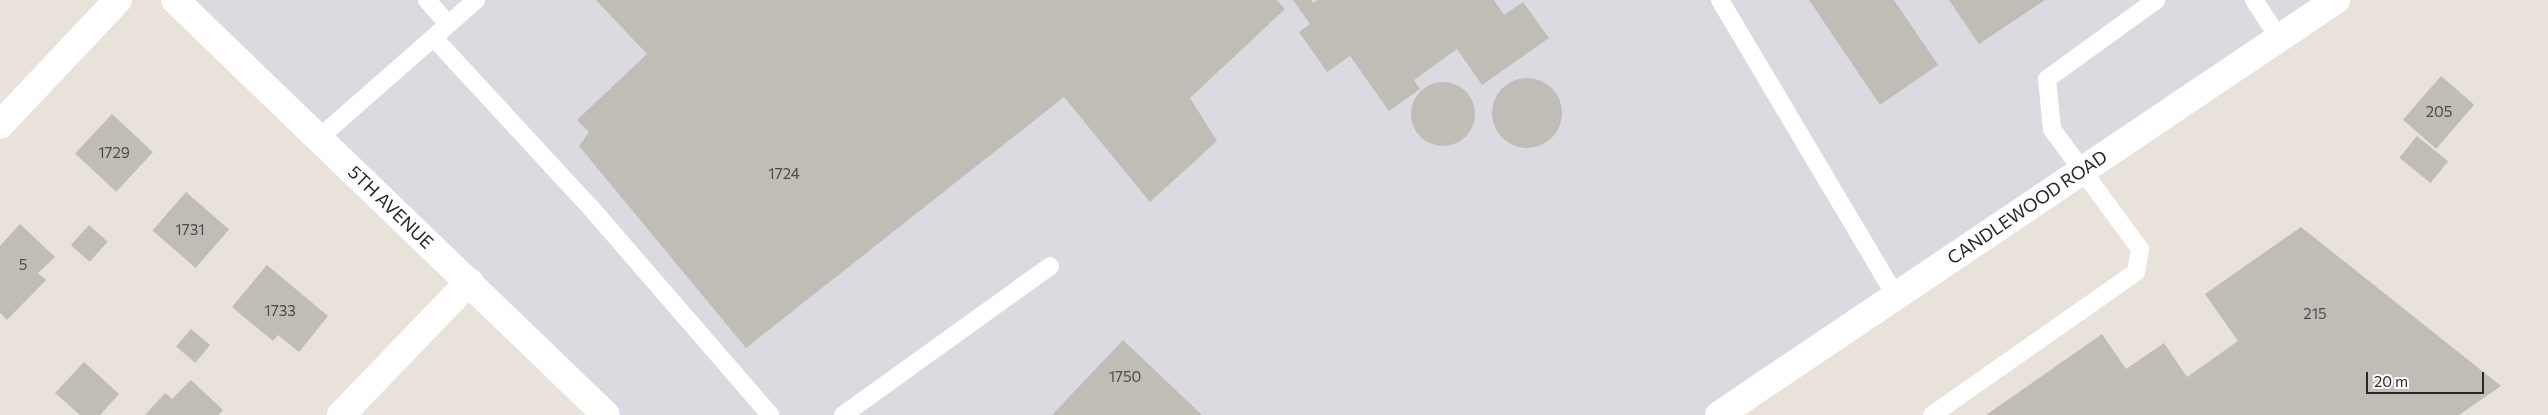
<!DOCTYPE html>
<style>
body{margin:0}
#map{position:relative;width:2548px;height:415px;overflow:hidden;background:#e8e2da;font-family:Commissioner,sans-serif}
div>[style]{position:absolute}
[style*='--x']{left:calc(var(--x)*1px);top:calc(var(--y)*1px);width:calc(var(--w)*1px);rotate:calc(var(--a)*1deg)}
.industrial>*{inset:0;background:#dcdae1}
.building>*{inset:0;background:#c0bcb6;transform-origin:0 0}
.round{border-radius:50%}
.service>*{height:18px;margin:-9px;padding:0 9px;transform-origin:9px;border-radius:9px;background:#fff}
.minor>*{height:28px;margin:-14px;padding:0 14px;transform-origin:14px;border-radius:14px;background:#fff}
.tertiary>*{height:28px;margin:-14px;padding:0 14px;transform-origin:14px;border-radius:14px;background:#fff}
.secondary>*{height:28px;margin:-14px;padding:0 14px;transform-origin:14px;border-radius:14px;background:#fff}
span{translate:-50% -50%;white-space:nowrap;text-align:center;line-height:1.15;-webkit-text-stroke:5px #fff;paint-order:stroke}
.number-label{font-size:15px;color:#4d4c4b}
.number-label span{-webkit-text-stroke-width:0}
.street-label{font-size:18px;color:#272727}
.scale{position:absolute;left:2366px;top:372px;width:118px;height:22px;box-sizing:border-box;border:2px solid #272727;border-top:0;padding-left:6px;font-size:15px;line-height:18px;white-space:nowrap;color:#272727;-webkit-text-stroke:4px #fff;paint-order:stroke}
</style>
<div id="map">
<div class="industrial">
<i style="clip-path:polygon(177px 0,2336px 0,1719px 415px,609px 415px)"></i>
</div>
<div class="building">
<i style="clip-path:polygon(596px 0,1277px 0,1285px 9px,1190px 98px,1217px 141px,1150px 202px,1064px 97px,746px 348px,579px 146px,589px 132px,577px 120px,647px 54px)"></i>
<i style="clip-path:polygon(1293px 0,1311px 0,1313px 3px,1317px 0,1494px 0,1504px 15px,1523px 2px,1549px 38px,1482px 85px,1457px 49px,1414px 80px,1420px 89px,1389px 111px,1350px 56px,1327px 72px,1299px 32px,1310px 24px)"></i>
<i style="clip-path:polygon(1809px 0,1894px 0,1938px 65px,1880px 105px)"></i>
<i style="clip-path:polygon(1949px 0,2045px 0,1979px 44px)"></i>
<i style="left:2441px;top:76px;width:44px;height:58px;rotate:41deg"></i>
<i class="round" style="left:1492px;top:78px;width:70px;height:70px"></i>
<i class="round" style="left:1411px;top:82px;width:64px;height:64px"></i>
<i style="left:112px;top:114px;width:56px;height:54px;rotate:43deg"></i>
<i style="left:2417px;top:136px;width:40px;height:28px;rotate:39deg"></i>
<i style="left:186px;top:192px;width:57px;height:51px;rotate:41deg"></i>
<i style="clip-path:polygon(20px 224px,55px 257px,38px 273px,46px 280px,7px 320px,0 313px,0 246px)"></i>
<i style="left:89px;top:225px;width:25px;height:27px;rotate:42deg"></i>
<i style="clip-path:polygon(2301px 227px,2501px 386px,2459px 415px,1986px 415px,2102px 334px,2126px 369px,2164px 343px,2187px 377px,2238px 341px,2205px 294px)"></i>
<i style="clip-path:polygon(267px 265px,328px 316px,299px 352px,278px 335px,273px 341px,232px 307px)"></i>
<i style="left:191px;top:329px;width:25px;height:23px;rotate:40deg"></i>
<i style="clip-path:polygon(1123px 340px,1202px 415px,1052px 415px)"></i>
<i style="clip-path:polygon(84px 362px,119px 394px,100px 415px,80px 415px,55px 393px)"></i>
<i style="clip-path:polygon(191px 380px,223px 410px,218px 415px,145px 415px,165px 393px,172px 399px)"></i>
</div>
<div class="service">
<i style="--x:427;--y:0;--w:32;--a:49"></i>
<i style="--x:1720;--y:0;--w:344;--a:59.3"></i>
<i style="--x:2254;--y:0;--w:45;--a:56.7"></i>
<i style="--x:434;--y:38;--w:231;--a:47.3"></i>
<i style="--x:591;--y:208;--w:274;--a:49.1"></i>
<i style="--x:319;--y:138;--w:209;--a:-41.3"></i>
<i style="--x:843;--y:415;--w:255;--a:-35.7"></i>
<i style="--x:1932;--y:415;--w:249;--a:-35"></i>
<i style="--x:2136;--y:272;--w:23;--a:-80"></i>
<i style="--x:2140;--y:249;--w:149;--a:-126.3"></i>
<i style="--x:2052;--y:129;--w:50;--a:-95.7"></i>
<i style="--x:2047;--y:79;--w:135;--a:-35.9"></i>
</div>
<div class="minor">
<i style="--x:0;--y:125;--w:172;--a:-46.7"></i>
<i style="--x:341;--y:415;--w:185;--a:-46.1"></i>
</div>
<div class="tertiary">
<i style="--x:1719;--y:415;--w:744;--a:-33.93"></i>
</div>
<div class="secondary">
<i style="--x:175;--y:0;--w:598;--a:43.92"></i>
</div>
<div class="number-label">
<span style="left:2439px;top:112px">205</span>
<span style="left:114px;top:153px">1729</span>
<span style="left:784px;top:174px">1724</span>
<span style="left:190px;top:230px">1731</span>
<span style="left:23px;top:265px">5</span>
<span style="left:280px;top:311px">1733</span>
<span style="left:2315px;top:314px">215</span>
<span style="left:1125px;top:377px">1750</span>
</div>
<div class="street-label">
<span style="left:391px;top:207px;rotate:44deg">5TH AVENUE</span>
<span style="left:2027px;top:207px;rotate:-34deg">CANDLEWOOD ROAD</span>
</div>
<div class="scale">20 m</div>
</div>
